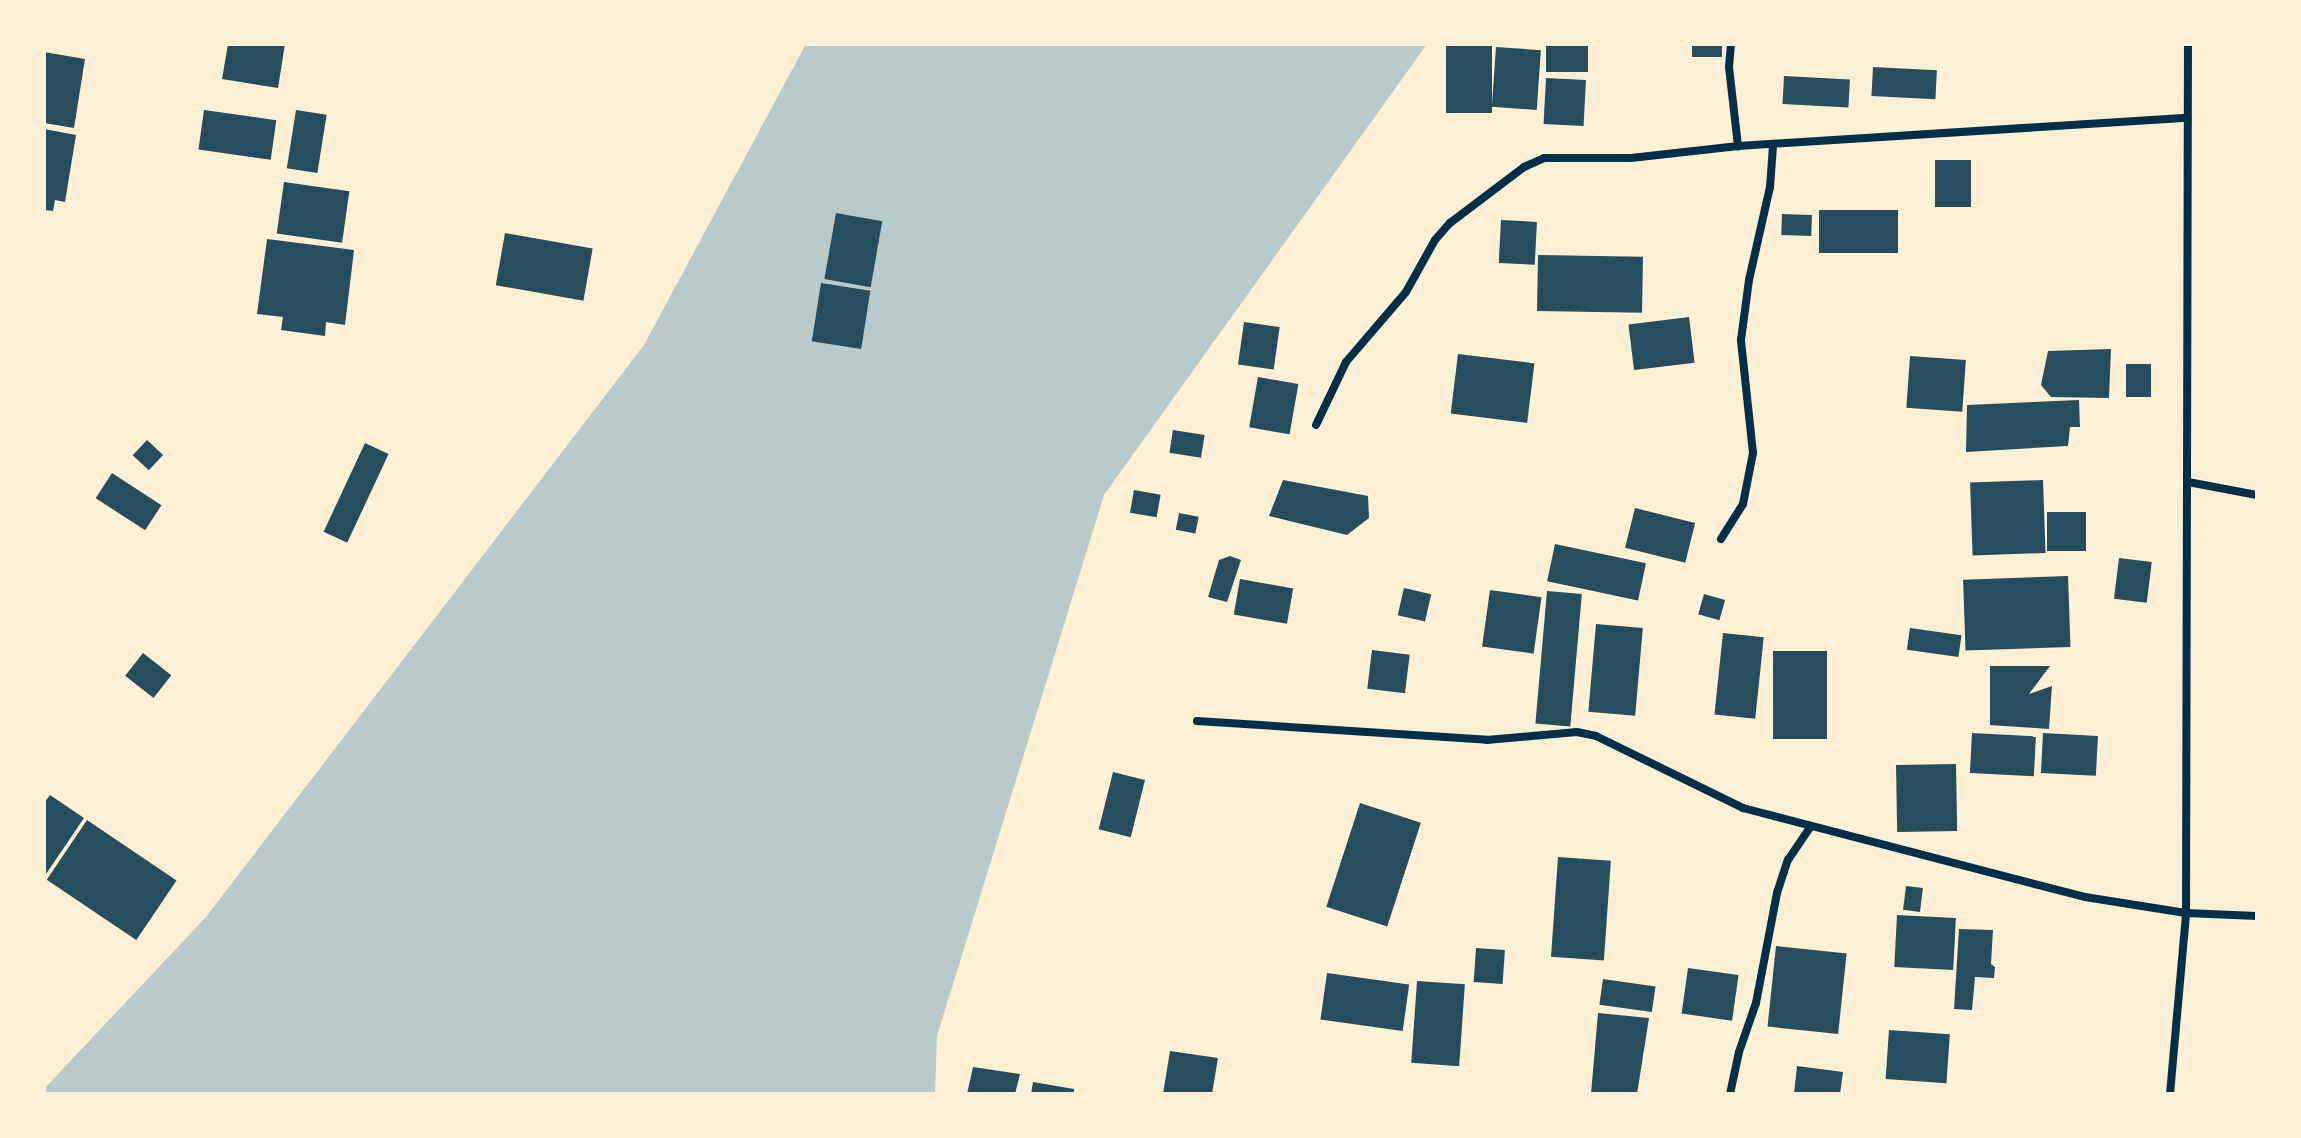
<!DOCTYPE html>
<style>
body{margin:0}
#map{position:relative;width:2301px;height:1138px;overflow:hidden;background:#fdf0d5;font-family:"Nunito Sans",sans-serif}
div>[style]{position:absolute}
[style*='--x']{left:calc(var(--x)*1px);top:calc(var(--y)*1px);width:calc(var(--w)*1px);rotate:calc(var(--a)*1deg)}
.green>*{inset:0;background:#b9caca}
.building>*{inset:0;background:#264d5e;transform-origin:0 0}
.minor>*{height:8px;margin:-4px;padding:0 4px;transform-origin:4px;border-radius:4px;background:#003049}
span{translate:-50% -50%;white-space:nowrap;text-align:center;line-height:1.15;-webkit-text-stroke:6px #fdf0d5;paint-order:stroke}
.frame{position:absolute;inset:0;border:46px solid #fdf0d5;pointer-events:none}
</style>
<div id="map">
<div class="green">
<i style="clip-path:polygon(806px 44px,1427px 44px,1104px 495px,937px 1036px,935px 1094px,44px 1094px,44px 1089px,206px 917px,644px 345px)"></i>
</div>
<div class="building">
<i style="clip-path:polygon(228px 44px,285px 44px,278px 88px,222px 79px)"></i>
<i style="left:1446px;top:44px;width:46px;height:69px"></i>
<i style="left:1546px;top:44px;width:42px;height:28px"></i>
<i style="left:1692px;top:44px;width:30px;height:13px"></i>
<i style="left:1496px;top:47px;width:45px;height:60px;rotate:4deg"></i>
<i style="clip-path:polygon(44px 52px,85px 59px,74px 128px,44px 123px)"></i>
<i style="left:1873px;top:67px;width:64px;height:29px;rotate:3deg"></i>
<i style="left:1784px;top:76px;width:66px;height:28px;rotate:3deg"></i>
<i style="left:1546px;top:78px;width:40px;height:46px;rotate:3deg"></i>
<i style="left:204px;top:110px;width:73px;height:40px;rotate:8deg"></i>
<i style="left:296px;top:110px;width:31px;height:59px;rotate:9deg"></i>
<i style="clip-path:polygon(44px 129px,76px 135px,65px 202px,55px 200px,53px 211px,44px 210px)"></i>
<i style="left:1935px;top:160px;width:36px;height:47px"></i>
<i style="left:284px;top:182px;width:66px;height:52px;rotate:8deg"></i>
<i style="left:1898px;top:210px;width:43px;height:79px;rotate:90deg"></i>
<i style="left:836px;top:213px;width:47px;height:67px;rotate:10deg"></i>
<i style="left:1782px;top:214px;width:30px;height:21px;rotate:2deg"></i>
<i style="left:1501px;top:220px;width:36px;height:43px;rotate:3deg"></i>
<i style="left:505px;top:233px;width:89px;height:53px;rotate:10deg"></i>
<i style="clip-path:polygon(267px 239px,354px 250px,345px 325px,326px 322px,325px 336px,281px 330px,283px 317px,257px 314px)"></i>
<i style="left:1538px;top:255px;width:105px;height:56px;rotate:1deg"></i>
<i style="left:821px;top:283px;width:50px;height:59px;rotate:9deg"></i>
<i style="left:1689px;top:317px;width:46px;height:61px;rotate:83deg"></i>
<i style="left:1244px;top:322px;width:36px;height:43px;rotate:8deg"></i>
<i style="clip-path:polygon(2111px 349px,2109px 398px,2051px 397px,2041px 385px,2048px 351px)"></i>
<i style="left:1458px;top:354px;width:77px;height:60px;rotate:7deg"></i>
<i style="left:1910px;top:356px;width:56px;height:52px;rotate:4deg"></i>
<i style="left:2126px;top:364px;width:25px;height:33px"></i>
<i style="left:1258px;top:377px;width:41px;height:51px;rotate:10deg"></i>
<i style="clip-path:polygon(2079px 400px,2080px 427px,2070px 427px,2068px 446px,1966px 452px,1967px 405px)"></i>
<i style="left:1173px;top:430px;width:32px;height:23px;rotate:9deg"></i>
<i style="left:147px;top:440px;width:22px;height:21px;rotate:43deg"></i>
<i style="left:365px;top:443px;width:26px;height:98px;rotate:25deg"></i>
<i style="left:112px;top:473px;width:59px;height:30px;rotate:33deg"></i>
<i style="clip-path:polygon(1283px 480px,1368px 496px,1369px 518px,1347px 535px,1269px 516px)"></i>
<i style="left:2043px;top:480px;width:73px;height:73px;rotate:88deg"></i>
<i style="left:1134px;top:490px;width:27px;height:23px;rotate:10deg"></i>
<i style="left:1635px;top:508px;width:62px;height:41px;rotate:14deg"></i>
<i style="left:2086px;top:512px;width:39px;height:39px;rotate:90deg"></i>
<i style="left:1179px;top:513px;width:20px;height:17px;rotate:11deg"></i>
<i style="left:1555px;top:544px;width:93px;height:38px;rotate:12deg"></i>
<i style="clip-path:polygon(1230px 556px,1241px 560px,1227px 602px,1208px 597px,1219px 560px)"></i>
<i style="left:2119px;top:558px;width:33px;height:41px;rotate:7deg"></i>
<i style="left:2068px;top:576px;width:71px;height:105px;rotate:88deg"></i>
<i style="left:1240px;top:579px;width:54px;height:36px;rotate:10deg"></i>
<i style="left:1404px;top:588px;width:28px;height:28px;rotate:13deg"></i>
<i style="left:1490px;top:590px;width:52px;height:57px;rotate:8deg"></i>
<i style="left:1547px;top:591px;width:35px;height:133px;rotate:5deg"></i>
<i style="left:1704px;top:594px;width:22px;height:21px;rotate:16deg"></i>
<i style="left:1596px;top:624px;width:47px;height:88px;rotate:5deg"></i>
<i style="left:1910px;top:628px;width:52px;height:22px;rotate:8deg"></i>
<i style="left:1723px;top:633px;width:41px;height:82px;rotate:6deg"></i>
<i style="left:1372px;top:650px;width:38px;height:39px;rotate:7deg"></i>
<i style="left:1773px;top:651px;width:54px;height:88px"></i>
<i style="left:143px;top:653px;width:36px;height:29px;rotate:38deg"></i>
<i style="clip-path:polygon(1990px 666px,2050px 666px,2029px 694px,2052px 686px,2049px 729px,1990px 725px)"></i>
<i style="left:1972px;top:733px;width:64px;height:40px;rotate:3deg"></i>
<i style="left:2043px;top:733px;width:55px;height:40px;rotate:3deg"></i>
<i style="left:1956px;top:764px;width:67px;height:60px;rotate:89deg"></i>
<i style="left:1113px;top:772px;width:33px;height:59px;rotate:14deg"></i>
<i style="clip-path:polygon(50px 795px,84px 818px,44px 877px,44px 803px)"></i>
<i style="left:1360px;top:803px;width:64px;height:109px;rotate:18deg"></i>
<i style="left:87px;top:820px;width:108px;height:72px;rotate:34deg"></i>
<i style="left:1558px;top:857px;width:53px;height:100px;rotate:4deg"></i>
<i style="left:1906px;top:886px;width:17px;height:24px;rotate:7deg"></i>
<i style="left:1897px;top:915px;width:59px;height:52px;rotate:3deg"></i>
<i style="clip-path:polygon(1959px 929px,1993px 930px,1991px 964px,1995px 967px,1994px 978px,1975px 977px,1972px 1010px,1954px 1009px)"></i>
<i style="left:1776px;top:946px;width:71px;height:81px;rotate:6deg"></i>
<i style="left:1476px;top:948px;width:29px;height:34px;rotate:4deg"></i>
<i style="left:1688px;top:968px;width:51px;height:46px;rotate:8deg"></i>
<i style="left:1327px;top:973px;width:83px;height:47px;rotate:8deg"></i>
<i style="left:1603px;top:979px;width:53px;height:26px;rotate:8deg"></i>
<i style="left:1417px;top:981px;width:48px;height:82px;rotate:4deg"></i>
<i style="clip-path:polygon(1598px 1013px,1649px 1018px,1637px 1094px,1591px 1094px)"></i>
<i style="left:1889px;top:1030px;width:61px;height:49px;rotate:4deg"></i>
<i style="clip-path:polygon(1170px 1051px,1218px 1058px,1212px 1094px,1163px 1094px)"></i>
<i style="clip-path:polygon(1797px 1066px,1843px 1072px,1840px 1094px,1794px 1094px)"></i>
<i style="clip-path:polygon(973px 1067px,1020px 1074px,1015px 1094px,967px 1094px)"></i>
<i style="clip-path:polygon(1033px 1082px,1074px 1089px,1074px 1094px,1031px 1094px)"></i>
</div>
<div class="minor">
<i style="--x:1731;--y:44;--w:23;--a:95"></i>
<i style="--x:1729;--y:67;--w:80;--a:83.5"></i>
<i style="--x:1316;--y:425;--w:70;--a:-64.5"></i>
<i style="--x:1346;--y:362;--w:92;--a:-49.4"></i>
<i style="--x:1406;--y:292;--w:60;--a:-60.9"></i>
<i style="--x:1435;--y:240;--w:23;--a:-49"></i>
<i style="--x:1450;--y:223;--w:93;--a:-37.1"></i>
<i style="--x:1524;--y:167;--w:22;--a:-24"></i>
<i style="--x:1544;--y:158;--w:87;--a:0"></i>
<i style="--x:1631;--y:158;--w:108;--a:-6.4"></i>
<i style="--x:1738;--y:146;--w:450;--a:-3.6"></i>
<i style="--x:2188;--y:482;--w:70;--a:10.7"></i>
<i style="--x:1721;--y:539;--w:41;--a:-57.8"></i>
<i style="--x:1743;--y:504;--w:52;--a:-78.9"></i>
<i style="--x:1753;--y:453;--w:114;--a:-96.1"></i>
<i style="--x:1741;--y:340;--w:61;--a:-82.4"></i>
<i style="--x:1749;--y:280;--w:95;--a:-77.3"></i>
<i style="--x:1770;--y:187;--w:41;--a:-85.8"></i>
<i style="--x:1197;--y:721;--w:291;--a:3.7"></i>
<i style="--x:1487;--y:740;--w:90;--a:-5.1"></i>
<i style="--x:1577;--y:732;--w:19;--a:12"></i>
<i style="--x:1596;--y:736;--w:164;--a:26.1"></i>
<i style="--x:1743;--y:808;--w:353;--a:14.6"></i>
<i style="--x:2085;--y:897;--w:102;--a:9"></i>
<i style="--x:2186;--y:913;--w:71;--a:2.4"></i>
<i style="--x:1730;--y:1094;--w:43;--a:-77.9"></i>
<i style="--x:1739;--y:1052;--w:52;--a:-70.9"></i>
<i style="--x:1756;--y:1003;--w:112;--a:-79.2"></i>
<i style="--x:1777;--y:893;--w:35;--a:-72"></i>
<i style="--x:1788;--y:860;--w:41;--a:-55.9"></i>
<i style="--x:2170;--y:1094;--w:182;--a:-84.9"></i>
<i style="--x:2186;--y:913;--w:869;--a:-89.87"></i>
</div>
<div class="frame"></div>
</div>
